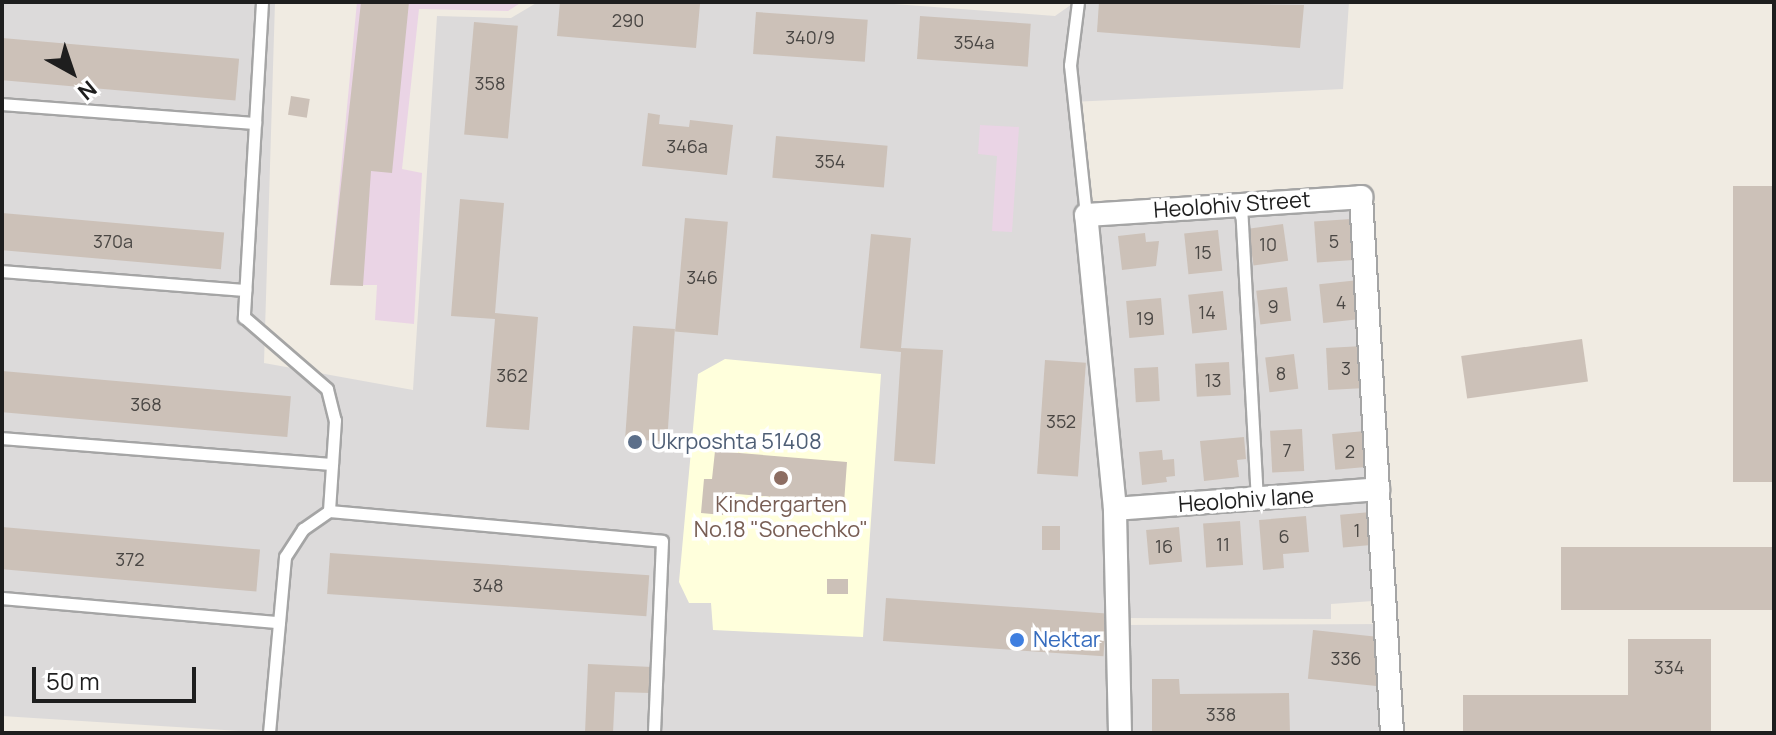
<!DOCTYPE html>
<meta charset="utf-8">
<style>
body{margin:0}
#map{position:relative;width:1776px;height:735px;overflow:hidden;background:#f0ebe2;font-family:Manrope,sans-serif}
div>[style]{position:absolute}
[style*='--x']{left:calc(var(--x)*1px);top:calc(var(--y)*1px);width:calc(var(--w)*1px);rotate:calc(var(--a)*1deg)}
.residential>*{inset:0;background:#dcdada}
.industrial>*{inset:0;background:#ead4e5}
.education>*{inset:0;background:#ffffdc}
.building>*{inset:0;background:#ccc1b8;transform-origin:0 0}
.roads{filter:drop-shadow(2px 0 #a5a5a5) drop-shadow(-2px 0 #a5a5a5) drop-shadow(0 2px #a5a5a5) drop-shadow(0 -2px #a5a5a5)}
.service>*{height:11px;margin:-5.5px;padding:0 5.5px;transform-origin:5.5px;border-radius:5.5px;background:#fff}
.minor>*{height:22px;margin:-11px;padding:0 11px;transform-origin:11px;border-radius:11px;background:#fff}
.dots>*{width:22px;height:22px;translate:-50% -50%;box-sizing:border-box;border:4px solid #fff;border-radius:50%}
span{translate:-50% -50%;white-space:nowrap;text-align:center;line-height:1.15;-webkit-text-stroke:7px #fff;paint-order:stroke}
.number-label{font-size:18px;color:#4a4744}
.number-label span{-webkit-text-stroke-width:0}
.street-label{font-size:22px;color:#1e1e1e}
.service-label{font-size:22px;color:#4e5e75}
.left{translate:0 -50%;text-align:left}
.education-label{font-size:22px;color:#785e54}
.shop-label{font-size:22px;color:#366cbe}
.frame{position:absolute;inset:0;border:4px solid #1e1e1e;pointer-events:none}
.north{position:absolute;left:32px;top:32px;width:80px;height:80px;-webkit-text-stroke:6px #fff;paint-order:stroke;rotate:140deg;font-size:22px;font-weight:700;line-height:32px;text-align:center;color:#1e1e1e}
.north::after{content:'';display:block;margin:auto;width:28px;height:36px;background:#1e1e1e;clip-path:polygon(50% 0,100% 100%,50% 72%,0 100%)}
.scale{position:absolute;left:32px;top:667px;width:164px;height:36px;box-sizing:border-box;border:4px solid #1e1e1e;border-top:0;padding-left:10px;font-size:24px;line-height:28px;white-space:nowrap;color:#1e1e1e;-webkit-text-stroke:6px #fff;paint-order:stroke}
</style>
<div id="map">
<div class="residential">
<i style="clip-path:polygon(2px 2px,275px 2px,264px 363px,413px 390px,437px 16px,511px 18px,538px 2px,867px 2px,1055px 16px,1075px 2px,1349px 2px,1343px 89px,1071px 102px,1113px 625px,1392px 624px,1395px 733px,270px 733px,2px 716px)"></i>
<i style="clip-path:polygon(1358px 207px,1387px 600px,1331px 604px,1331px 619px,1127px 618px,1098px 225px)"></i>
</div>
<div class="industrial">
<i style="clip-path:polygon(357px 2px,522px 2px,508px 11px,419px 9px,402px 169px,422px 173px,414px 324px,375px 320px,377px 285px,330px 285px)"></i>
<i style="clip-path:polygon(980px 125px,1019px 127px,1012px 232px,992px 231px,997px 156px,978px 154px)"></i>
</div>
<div class="education">
<i style="clip-path:polygon(725px 359px,881px 374px,863px 637px,713px 630px,711px 603px,689px 603px,679px 582px,698px 374px)"></i>
</div>
<div class="building">
<i style="clip-path:polygon(361px 2px,409px 2px,392px 173px,371px 171px,363px 286px,330px 285px)"></i>
<i style="clip-path:polygon(560px 2px,700px 4px,696px 48px,557px 36px)"></i>
<i style="clip-path:polygon(1099px 2px,1304px 5px,1300px 48px,1097px 32px)"></i>
<i style="left:756px;top:12px;width:112px;height:42px;rotate:4deg"></i>
<i style="left:920px;top:16px;width:111px;height:43px;rotate:4deg"></i>
<i style="left:474px;top:22px;width:44px;height:113px;rotate:5deg"></i>
<i style="left:2px;top:38px;width:238px;height:42px;rotate:5deg"></i>
<i style="left:291px;top:96px;width:19px;height:19px;rotate:9deg"></i>
<i style="clip-path:polygon(648px 113px,660px 115px,659px 124px,689px 127px,690px 120px,733px 125px,727px 175px,642px 166px)"></i>
<i style="left:776px;top:136px;width:112px;height:42px;rotate:5deg"></i>
<i style="left:1733px;top:186px;width:41px;height:296px"></i>
<i style="clip-path:polygon(460px 199px,504px 203px,495px 313px,538px 317px,529px 430px,486px 427px,495px 319px,451px 316px)"></i>
<i style="left:2px;top:213px;width:223px;height:37px;rotate:5deg"></i>
<i style="left:685px;top:218px;width:43px;height:114px;rotate:5deg"></i>
<i style="left:1351px;top:219px;width:41px;height:37px;rotate:86deg"></i>
<i style="left:1283px;top:224px;width:37px;height:35px;rotate:82deg"></i>
<i style="left:1218px;top:230px;width:41px;height:34px;rotate:84deg"></i>
<i style="clip-path:polygon(1145px 233px,1146px 242px,1159px 241px,1156px 266px,1122px 270px,1118px 236px)"></i>
<i style="clip-path:polygon(871px 234px,911px 238px,901px 348px,943px 350px,935px 464px,894px 461px,901px 352px,860px 348px)"></i>
<i style="left:1359px;top:280px;width:39px;height:40px;rotate:84deg"></i>
<i style="left:1287px;top:287px;width:34px;height:31px;rotate:83deg"></i>
<i style="left:1223px;top:291px;width:39px;height:35px;rotate:84deg"></i>
<i style="left:1161px;top:298px;width:37px;height:35px;rotate:85deg"></i>
<i style="left:633px;top:326px;width:42px;height:113px;rotate:4deg"></i>
<i style="left:1582px;top:339px;width:43px;height:122px;rotate:82deg"></i>
<i style="left:1363px;top:346px;width:42px;height:37px;rotate:87deg"></i>
<i style="left:1294px;top:354px;width:35px;height:29px;rotate:83deg"></i>
<i style="left:1045px;top:360px;width:41px;height:114px;rotate:4deg"></i>
<i style="left:1229px;top:362px;width:33px;height:34px;rotate:87deg"></i>
<i style="left:1158px;top:367px;width:34px;height:24px;rotate:87deg"></i>
<i style="left:2px;top:371px;width:290px;height:41px;rotate:5deg"></i>
<i style="left:1302px;top:429px;width:42px;height:32px;rotate:87deg"></i>
<i style="left:1365px;top:431px;width:36px;height:33px;rotate:85deg"></i>
<i style="clip-path:polygon(1244px 437px,1246px 459px,1237px 460px,1239px 477px,1204px 481px,1200px 441px)"></i>
<i style="clip-path:polygon(1162px 450px,1163px 460px,1174px 459px,1175px 476px,1166px 477px,1167px 482px,1142px 485px,1139px 452px)"></i>
<i style="clip-path:polygon(715px 451px,847px 462px,844px 503px,725px 493px,723px 515px,701px 513px,704px 479px,712px 479px)"></i>
<i style="left:1371px;top:512px;width:33px;height:31px;rotate:85deg"></i>
<i style="clip-path:polygon(1306px 516px,1309px 552px,1283px 554px,1284px 568px,1263px 570px,1259px 520px)"></i>
<i style="left:1240px;top:521px;width:44px;height:37px;rotate:86deg"></i>
<i style="left:1042px;top:526px;width:18px;height:24px"></i>
<i style="left:2px;top:527px;width:259px;height:42px;rotate:5deg"></i>
<i style="left:1179px;top:527px;width:35px;height:33px;rotate:85deg"></i>
<i style="left:1774px;top:547px;width:63px;height:213px;rotate:90deg"></i>
<i style="left:330px;top:553px;width:320px;height:41px;rotate:4deg"></i>
<i style="left:827px;top:579px;width:21px;height:15px"></i>
<i style="left:886px;top:598px;width:221px;height:43px;rotate:4deg"></i>
<i style="left:1313px;top:630px;width:71px;height:49px;rotate:6deg"></i>
<i style="clip-path:polygon(1628px 639px,1711px 639px,1711px 733px,1463px 733px,1463px 695px,1628px 695px)"></i>
<i style="clip-path:polygon(588px 664px,652px 667px,651px 693px,615px 692px,613px 733px,585px 733px)"></i>
<i style="clip-path:polygon(1152px 679px,1179px 679px,1180px 694px,1289px 693px,1290px 733px,1152px 733px)"></i>
</div>
<div class="roads">
<div class="service">
<i style="--x:262;--y:2;--w:316;--a:93.3"></i>
<i style="--x:244;--y:317;--w:110;--a:40.9"></i>
<i style="--x:327;--y:389;--w:32;--a:76"></i>
<i style="--x:335;--y:420;--w:91;--a:93.8"></i>
<i style="--x:329;--y:511;--w:32;--a:145"></i>
<i style="--x:303;--y:529;--w:33;--a:123"></i>
<i style="--x:285;--y:557;--w:177;--a:95.2"></i>
<i style="--x:1078;--y:2;--w:64;--a:97.2"></i>
<i style="--x:1070;--y:65;--w:151;--a:83.9"></i>
<i style="--x:2;--y:104;--w:254;--a:4.3"></i>
<i style="--x:1241;--y:205;--w:294;--a:86.9"></i>
<i style="--x:2;--y:271;--w:244;--a:4.5"></i>
<i style="--x:2;--y:438;--w:331;--a:4.5"></i>
<i style="--x:329;--y:511;--w:334;--a:5.1"></i>
<i style="--x:662;--y:541;--w:192;--a:92.4"></i>
<i style="--x:2;--y:598;--w:278;--a:5"></i>
</div>
<div class="minor">
<i style="--x:1115;--y:509;--w:264;--a:-4.3"></i>
<i style="--x:1120;--y:733;--w:224;--a:-91.3"></i>
<i style="--x:1115;--y:509;--w:295;--a:-95.6"></i>
<i style="--x:1086;--y:215;--w:276;--a:-3.7"></i>
<i style="--x:1361;--y:197;--w:537;--a:86.69"></i>
</div>
</div>
<div class="dots">
<i style="left:635px;top:442px;background:#5c6f8a"></i>
<i style="left:781px;top:478px;background:#8d6e63"></i>
<i style="left:1017px;top:640px;background:#3f7fe0"></i>
</div>
<div class="number-label">
<span style="left:628px;top:20px">290</span>
<span style="left:810px;top:37px">340/9</span>
<span style="left:974px;top:42px">354а</span>
<span style="left:490px;top:83px">358</span>
<span style="left:687px;top:146px">346а</span>
<span style="left:830px;top:161px">354</span>
<span style="left:113px;top:241px">370а</span>
<span style="left:1334px;top:241px">5</span>
<span style="left:1268px;top:244px">10</span>
<span style="left:1203px;top:252px">15</span>
<span style="left:702px;top:277px">346</span>
<span style="left:1341px;top:302px">4</span>
<span style="left:1273px;top:306px">9</span>
<span style="left:1207px;top:312px">14</span>
<span style="left:1145px;top:318px">19</span>
<span style="left:1346px;top:368px">3</span>
<span style="left:1281px;top:373px">8</span>
<span style="left:512px;top:375px">362</span>
<span style="left:1213px;top:380px">13</span>
<span style="left:146px;top:404px">368</span>
<span style="left:1061px;top:421px">352</span>
<span style="left:1287px;top:450px">7</span>
<span style="left:1350px;top:451px">2</span>
<span style="left:1357px;top:530px">1</span>
<span style="left:1284px;top:536px">6</span>
<span style="left:1223px;top:544px">11</span>
<span style="left:1164px;top:546px">16</span>
<span style="left:130px;top:559px">372</span>
<span style="left:488px;top:585px">348</span>
<span style="left:1346px;top:658px">336</span>
<span style="left:1669px;top:667px">334</span>
<span style="left:1221px;top:714px">338</span>
</div>
<div class="street-label">
<span style="left:1232px;top:205px;rotate:-4deg">Heolohiv Street</span>
<span style="left:1246px;top:500px;rotate:-4deg">Heolohiv lane</span>
</div>
<div class="service-label">
<span class="left" style="left:651px;top:442px">Ukrposhta 51408</span>
</div>
<div class="education-label">
<span style="left:781px;top:517px">Kindergarten<br>No.18 "Sonechko"</span>
</div>
<div class="shop-label">
<span class="left" style="left:1033px;top:640px">Nektar</span>
</div>
<div class="frame"></div>
<div class="north">N</div>
<div class="scale">50 m</div>
</div>
